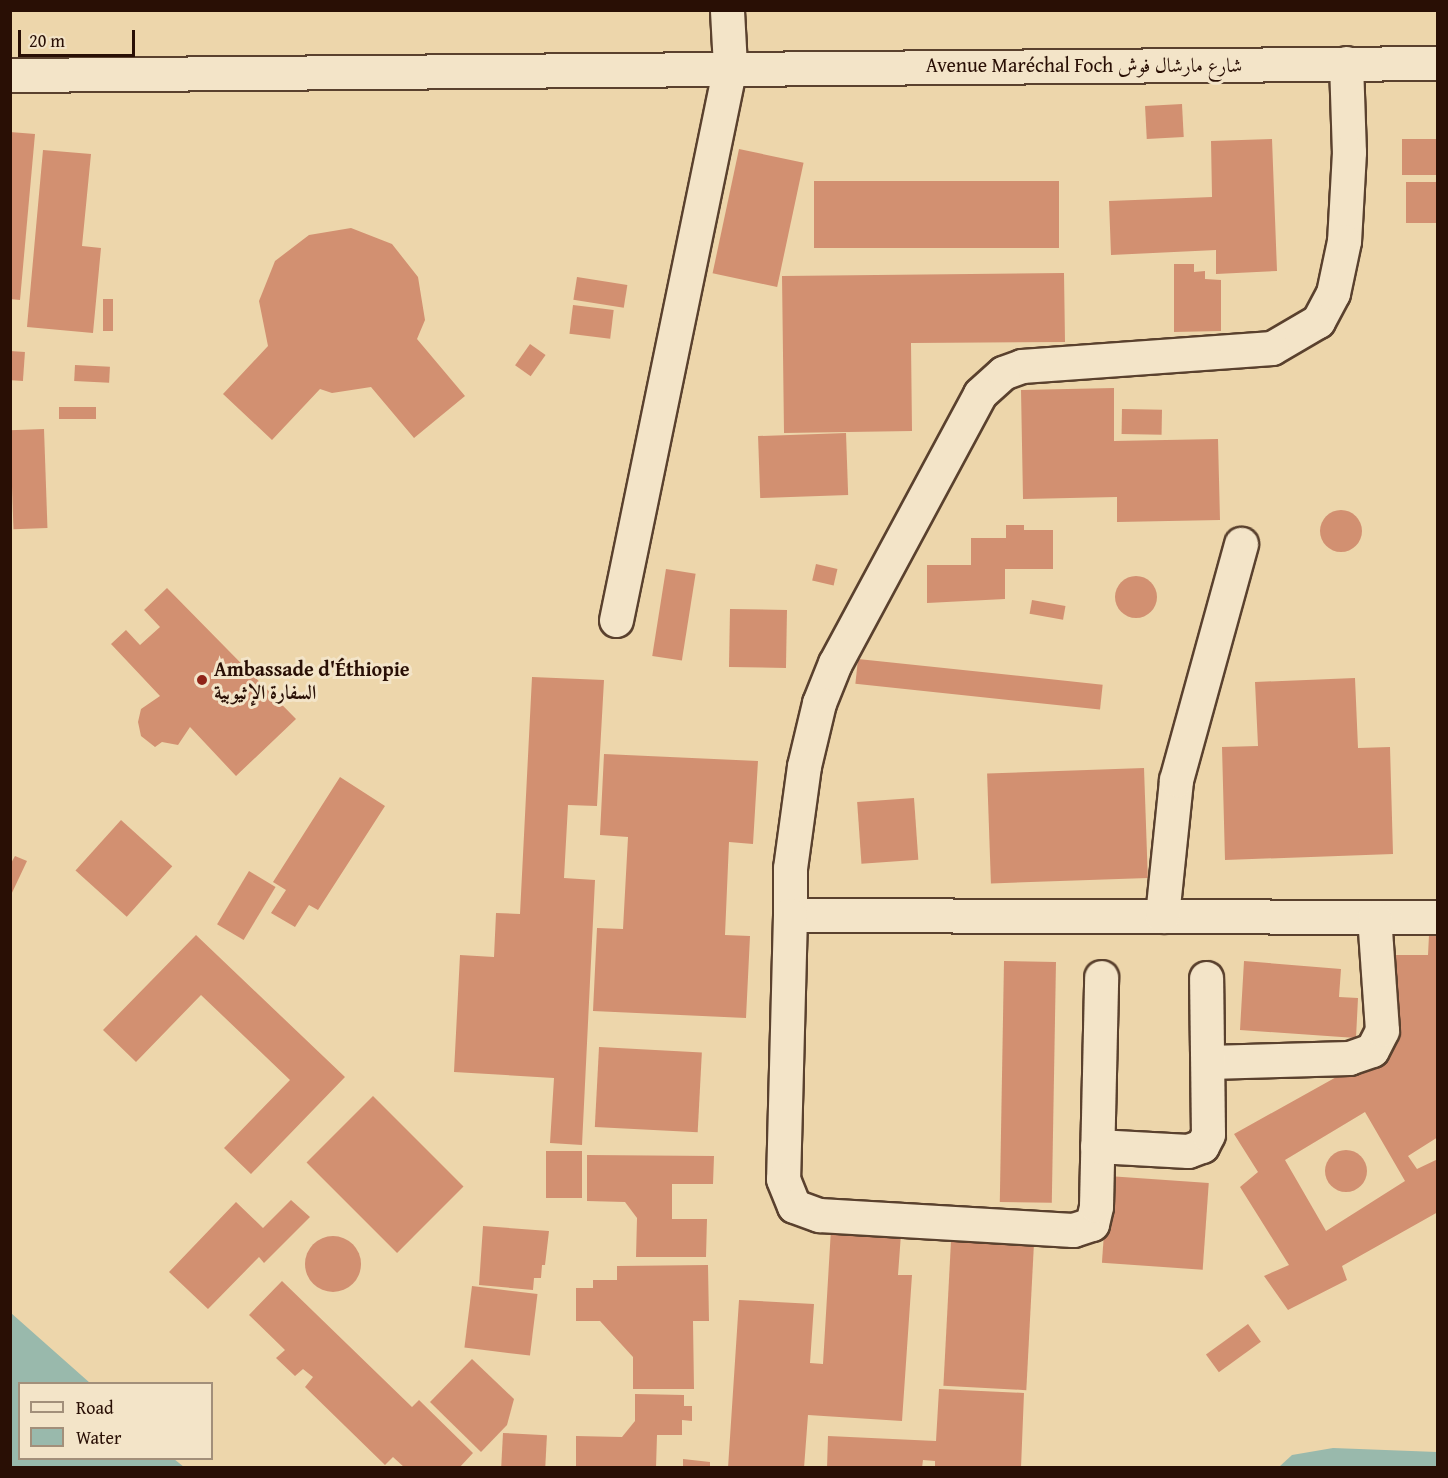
<!DOCTYPE html>
<meta charset="utf-8">
<style>
body{margin:0}
#map{position:relative;width:1448px;height:1478px;overflow:hidden;background:#edd6ab;font-family:"Gentium Book Plus",Amiri,serif}
div>[style]{position:absolute}
[style*='--x']{left:calc(var(--x)*1px);top:calc(var(--y)*1px);width:calc(var(--w)*1px);rotate:calc(var(--a)*1deg)}
.water>*{inset:0;background:#99b9ac}
.building>*{inset:0;background:#d29071;transform-origin:0 0}
.round{border-radius:50%}
.roads{filter:drop-shadow(2px 0 #5a412e) drop-shadow(-2px 0 #5a412e) drop-shadow(0 2px #5a412e) drop-shadow(0 -2px #5a412e)}
.street>*{height:33px;margin:-16.5px;padding:0 16.5px;transform-origin:16.5px;border-radius:16.5px;background:#f3e4c8}
.secondary>*{height:33px;margin:-16.5px;padding:0 16.5px;transform-origin:16.5px;border-radius:16.5px;background:#f3e4c8}
.dots>*{width:16px;height:16px;translate:-50% -50%;box-sizing:border-box;border:3px solid #f3e4c8;border-radius:50%}
span{translate:-50% -50%;white-space:nowrap;text-align:center;line-height:1.15;-webkit-text-stroke:6px #f3e4c8;paint-order:stroke}
.street-label{font-size:20px;color:#290f05}
.poi-label{font-size:20px;color:#290f05;font-weight:700}
.left{translate:0 -50%;text-align:left}
.frame{position:absolute;inset:0;border:12px solid #290f05;pointer-events:none}
.legend{position:absolute;left:18px;top:1382px;width:195px;height:78px;box-sizing:border-box;background:#f3e4c8;border:2px solid #a28f7a;margin:0;padding:8px 10px;list-style:none;font-size:18px;color:#290f05}
.legend li{display:flex;align-items:center;gap:12px;height:30px}
.legend b{width:30px;border:2px solid #a28f7a}
.scale{position:absolute;left:18px;top:30px;width:117px;height:27px;box-sizing:border-box;border:3px solid #290f05;border-top:0;padding-left:8px;font-size:18px;line-height:21px;white-space:nowrap;color:#290f05;-webkit-text-stroke:4px #f3e4c8;paint-order:stroke}
</style>
<div id="map">
<div class="water">
<i style="clip-path:polygon(11px 1313px,90px 1383px,20px 1384px,20px 1458px,174px 1459px,184px 1467px,11px 1467px)"></i>
<i style="clip-path:polygon(1333px 1448px,1437px 1452px,1437px 1467px,1279px 1467px,1292px 1455px)"></i>
</div>
<div class="building">
<i style="left:1182px;top:104px;width:33px;height:37px;rotate:87deg"></i>
<i style="clip-path:polygon(10px 132px,35px 134px,20px 300px,10px 299px)"></i>
<i style="clip-path:polygon(1272px 139px,1277px 271px,1216px 274px,1216px 250px,1111px 255px,1109px 201px,1212px 197px,1211px 141px)"></i>
<i style="left:1402px;top:139px;width:36px;height:36px"></i>
<i style="left:739px;top:149px;width:66px;height:127px;rotate:12deg"></i>
<i style="clip-path:polygon(43px 150px,91px 154px,82px 246px,101px 248px,93px 333px,27px 327px)"></i>
<i style="left:814px;top:181px;width:245px;height:67px"></i>
<i style="left:1438px;top:182px;width:41px;height:32px;rotate:90deg"></i>
<i style="clip-path:polygon(351px 228px,392px 244px,418px 277px,425px 320px,417px 339px,465px 396px,414px 438px,371px 387px,332px 393px,320px 389px,272px 440px,223px 394px,268px 346px,259px 301px,275px 261px,309px 235px)"></i>
<i style="clip-path:polygon(1174px 264px,1194px 264px,1194px 272px,1205px 271px,1205px 279px,1221px 280px,1221px 331px,1174px 332px)"></i>
<i style="clip-path:polygon(1064px 273px,1065px 342px,911px 343px,912px 431px,784px 433px,782px 276px)"></i>
<i style="left:577px;top:277px;width:51px;height:23px;rotate:9deg"></i>
<i style="left:103px;top:299px;width:10px;height:32px"></i>
<i style="left:573px;top:305px;width:41px;height:29px;rotate:7deg"></i>
<i style="left:530px;top:344px;width:19px;height:26px;rotate:35deg"></i>
<i style="left:10px;top:351px;width:15px;height:29px;rotate:4deg"></i>
<i style="left:75px;top:365px;width:35px;height:16px;rotate:3deg"></i>
<i style="clip-path:polygon(1114px 388px,1114px 441px,1218px 439px,1220px 520px,1117px 522px,1117px 497px,1023px 499px,1021px 390px)"></i>
<i style="left:59px;top:407px;width:37px;height:12px"></i>
<i style="left:1122px;top:409px;width:40px;height:25px;rotate:1deg"></i>
<i style="left:44px;top:429px;width:99px;height:34px;rotate:88deg"></i>
<i style="left:846px;top:433px;width:62px;height:88px;rotate:88deg"></i>
<i class="round" style="left:1320px;top:510px;width:42px;height:42px"></i>
<i style="clip-path:polygon(1006px 525px,1024px 525px,1024px 530px,1053px 530px,1053px 569px,1005px 569px,1005px 599px,927px 603px,927px 565px,971px 565px,971px 538px,1006px 538px)"></i>
<i style="left:816px;top:564px;width:22px;height:17px;rotate:13deg"></i>
<i style="left:666px;top:569px;width:30px;height:88px;rotate:9deg"></i>
<i class="round" style="left:1115px;top:576px;width:42px;height:42px"></i>
<i style="clip-path:polygon(167px 588px,296px 719px,236px 776px,190px 727px,178px 745px,162px 742px,155px 747px,141px 736px,138px 722px,141px 709px,160px 696px,111px 644px,126px 630px,140px 645px,160px 627px,144px 610px)"></i>
<i style="left:1032px;top:600px;width:34px;height:14px;rotate:10deg"></i>
<i style="left:730px;top:609px;width:57px;height:58px;rotate:1deg"></i>
<i style="left:858px;top:659px;width:246px;height:25px;rotate:6deg"></i>
<i style="clip-path:polygon(532px 677px,604px 680px,597px 806px,568px 805px,564px 878px,595px 880px,582px 1145px,550px 1143px,554px 1078px,454px 1072px,460px 955px,494px 957px,496px 913px,520px 914px)"></i>
<i style="clip-path:polygon(1355px 678px,1358px 748px,1390px 747px,1393px 854px,1225px 860px,1222px 747px,1258px 746px,1255px 682px)"></i>
<i style="clip-path:polygon(604px 754px,758px 761px,753px 844px,729px 842px,725px 935px,750px 936px,746px 1018px,593px 1011px,597px 928px,623px 929px,628px 837px,600px 835px)"></i>
<i style="left:1144px;top:768px;width:110px;height:157px;rotate:88deg"></i>
<i style="clip-path:polygon(340px 777px,385px 806px,318px 910px,309px 905px,295px 927px,271px 913px,286px 890px,273px 882px)"></i>
<i style="left:914px;top:798px;width:62px;height:57px;rotate:86deg"></i>
<i style="left:121px;top:820px;width:69px;height:68px;rotate:42deg"></i>
<i style="clip-path:polygon(15px 856px,27px 861px,10px 897px,10px 865px)"></i>
<i style="left:249px;top:871px;width:31px;height:62px;rotate:31deg"></i>
<i style="clip-path:polygon(196px 935px,345px 1077px,251px 1174px,224px 1148px,290px 1080px,201px 995px,136px 1062px,103px 1030px)"></i>
<i style="clip-path:polygon(evenodd,1429px 935px,1438px 935px,1438px 1137px,1408px 1156px,1417px 1169px,1438px 1159px,1438px 1212px,1342px 1266px,1347px 1280px,1288px 1310px,1264px 1276px,1289px 1265px,1240px 1187px,1258px 1172px,1234px 1134px,1392px 1046px,1395px 955px,1428px 955px,1429px 935px,1365px 1112px,1405px 1181px,1326px 1231px,1285px 1160px,1365px 1112px)"></i>
<i style="left:1004px;top:961px;width:52px;height:241px;rotate:1deg"></i>
<i style="clip-path:polygon(1244px 961px,1341px 969px,1339px 997px,1358px 998px,1356px 1038px,1240px 1030px)"></i>
<i style="left:599px;top:1047px;width:103px;height:80px;rotate:3deg"></i>
<i style="left:373px;top:1096px;width:128px;height:94px;rotate:45deg"></i>
<i class="round" style="left:1325px;top:1150px;width:42px;height:42px"></i>
<i style="left:546px;top:1151px;width:36px;height:47px"></i>
<i style="clip-path:polygon(587px 1155px,714px 1156px,713px 1184px,672px 1184px,672px 1219px,707px 1219px,706px 1257px,636px 1257px,637px 1218px,625px 1202px,587px 1201px)"></i>
<i style="left:1108px;top:1176px;width:101px;height:87px;rotate:4deg"></i>
<i style="clip-path:polygon(291px 1200px,310px 1217px,264px 1263px,259px 1257px,208px 1309px,169px 1272px,236px 1202px,263px 1228px)"></i>
<i style="clip-path:polygon(483px 1226px,549px 1231px,545px 1265px,542px 1265px,541px 1278px,534px 1278px,533px 1290px,479px 1285px)"></i>
<i style="clip-path:polygon(831px 1229px,901px 1234px,898px 1275px,912px 1275px,902px 1421px,808px 1415px,804px 1468px,728px 1468px,739px 1300px,814px 1304px,810px 1363px,823px 1364px)"></i>
<i class="round" style="left:305px;top:1236px;width:56px;height:56px"></i>
<i style="left:951px;top:1241px;width:83px;height:145px;rotate:3deg"></i>
<i style="clip-path:polygon(708px 1265px,709px 1321px,693px 1321px,694px 1389px,633px 1389px,633px 1357px,600px 1321px,576px 1321px,576px 1288px,593px 1288px,593px 1280px,617px 1280px,617px 1266px)"></i>
<i style="clip-path:polygon(282px 1281px,412px 1407px,419px 1400px,473px 1453px,459px 1468px,405px 1468px,393px 1457px,385px 1465px,305px 1387px,313px 1377px,303px 1369px,295px 1376px,276px 1358px,285px 1350px,249px 1315px)"></i>
<i style="left:472px;top:1286px;width:66px;height:62px;rotate:7deg"></i>
<i style="left:1248px;top:1324px;width:22px;height:52px;rotate:54deg"></i>
<i style="clip-path:polygon(472px 1359px,514px 1399px,507px 1425px,481px 1452px,430px 1402px)"></i>
<i style="clip-path:polygon(939px 1389px,1024px 1393px,1021px 1468px,935px 1468px,935px 1461px,923px 1460px,922px 1468px,827px 1468px,828px 1436px,936px 1441px)"></i>
<i style="clip-path:polygon(635px 1394px,684px 1395px,684px 1406px,692px 1406px,692px 1421px,682px 1420px,682px 1435px,657px 1435px,656px 1468px,576px 1468px,576px 1436px,622px 1437px,635px 1421px)"></i>
<i style="left:503px;top:1433px;width:44px;height:35px;rotate:3deg"></i>
<i style="clip-path:polygon(683px 1459px,710px 1462px,710px 1468px,683px 1468px)"></i>
</div>
<div class="roads">
<div class="street">
<i style="--x:1346;--y:63;--w:89;--a:88.1"></i>
<i style="--x:1349;--y:152;--w:89;--a:93.2"></i>
<i style="--x:1344;--y:241;--w:53;--a:101.9"></i>
<i style="--x:1333;--y:293;--w:32;--a:118"></i>
<i style="--x:1318;--y:321;--w:53;--a:149.6"></i>
<i style="--x:1272;--y:348;--w:251;--a:175.9"></i>
<i style="--x:1022;--y:366;--w:20;--a:160"></i>
<i style="--x:1003;--y:373;--w:31;--a:138"></i>
<i style="--x:980;--y:394;--w:306;--a:118.3"></i>
<i style="--x:835;--y:663;--w:43;--a:111.8"></i>
<i style="--x:819;--y:703;--w:65;--a:103.4"></i>
<i style="--x:804;--y:766;--w:103;--a:97.8"></i>
<i style="--x:790;--y:868;--w:47;--a:90"></i>
<i style="--x:790;--y:915;--w:648;--a:0.18"></i>
<i style="--x:616;--y:620;--w:566;--a:-78.37"></i>
<i style="--x:730;--y:66;--w:56;--a:-93.1"></i>
<i style="--x:790;--y:915;--w:264;--a:91.5"></i>
<i style="--x:783;--y:1179;--w:29;--a:68"></i>
<i style="--x:794;--y:1206;--w:27;--a:20"></i>
<i style="--x:819;--y:1215;--w:254;--a:3.4"></i>
<i style="--x:1073;--y:1230;--w:20;--a:-18"></i>
<i style="--x:1092;--y:1224;--w:18;--a:-77"></i>
<i style="--x:1096;--y:1206;--w:229;--a:-88.7"></i>
<i style="--x:1162;--y:916;--w:137;--a:-84.1"></i>
<i style="--x:1176;--y:780;--w:245;--a:-74.6"></i>
<i style="--x:1209;--y:1062;--w:140;--a:-1.6"></i>
<i style="--x:1349;--y:1058;--w:24;--a:-19"></i>
<i style="--x:1372;--y:1050;--w:22;--a:-63"></i>
<i style="--x:1382;--y:1030;--w:113;--a:-94"></i>
<i style="--x:1097;--y:1146;--w:91;--a:3.1"></i>
<i style="--x:1188;--y:1151;--w:15;--a:-20"></i>
<i style="--x:1202;--y:1146;--w:13;--a:-63"></i>
<i style="--x:1208;--y:1134;--w:156;--a:-90.7"></i>
</div>
<div class="secondary">
<i style="--x:10;--y:75;--w:1428;--a:-0.48"></i>
</div>
</div>
<div class="dots">
<i style="left:202px;top:680px;background:#8f2418"></i>
</div>
<div class="street-label">
<span style="left:1084px;top:64px">Avenue Maréchal Foch شارع مارشال فوش</span>
</div>
<div class="poi-label">
<span class="left" style="left:214px;top:680px">Ambassade d'Éthiopie<br>السفارة الإثيوبية</span>
</div>
<div class="frame"></div>
<ul class="legend">
<li><b style="height:8px;background:#f3e4c8"></b>Road</li>
<li><b style="height:16px;background:#99b9ac"></b>Water</li>
</ul>
<div class="scale">20 m</div>
</div>
